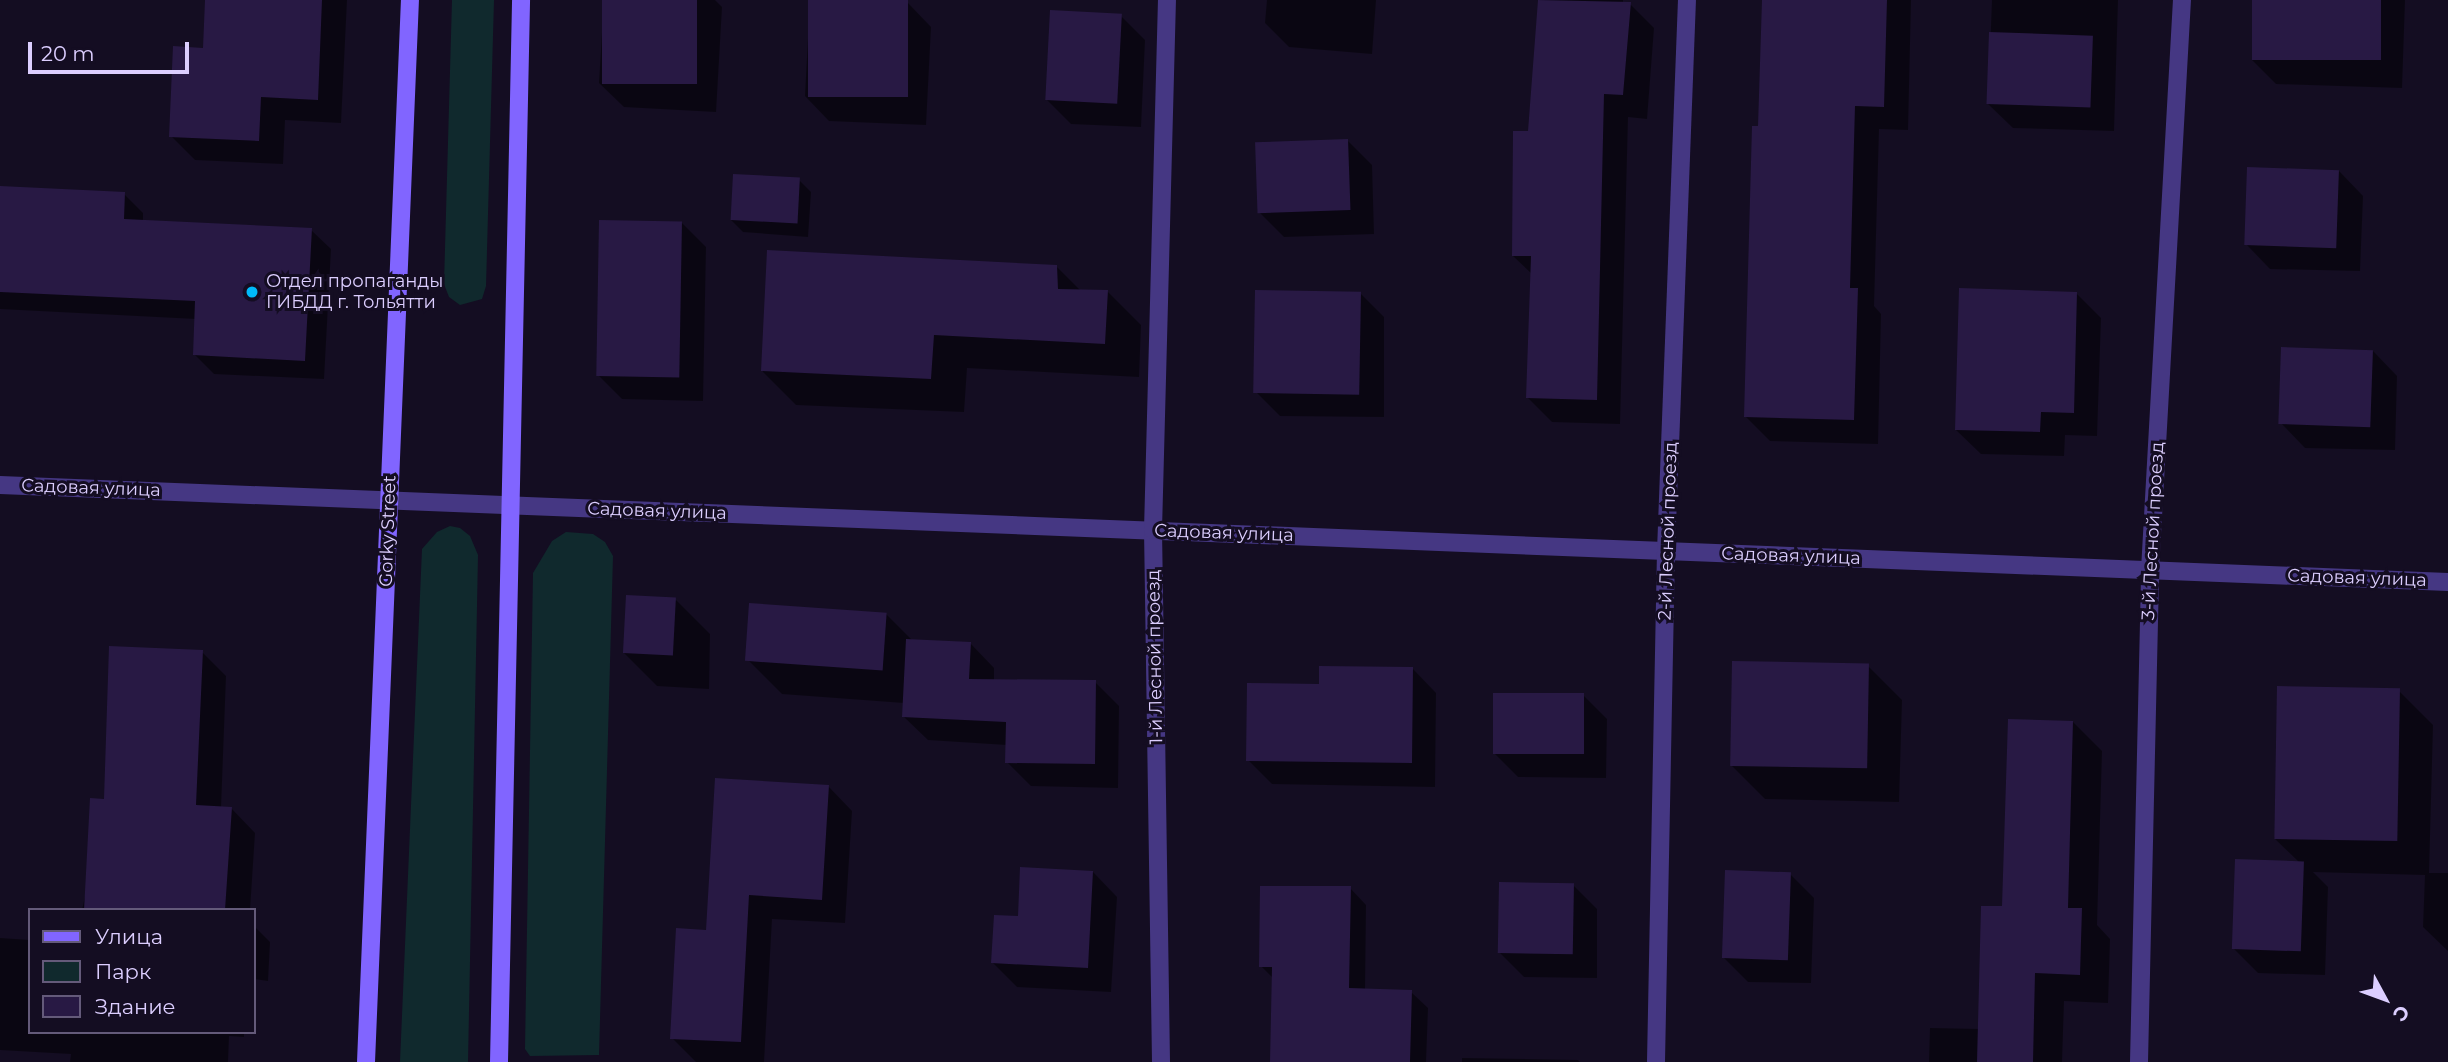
<!DOCTYPE html>
<meta charset="utf-8">
<style>
body{margin:0}
#map{position:relative;width:2448px;height:1062px;overflow:hidden;background:#140d22;font-family:Montserrat,sans-serif}
div>[style]{position:absolute}
[style*='--x']{left:calc(var(--x)*1px);top:calc(var(--y)*1px);width:calc(var(--w)*1px);rotate:calc(var(--a)*1deg)}
.green>*{inset:0;background:#10292d}
.shadow>*{inset:0;background:#0007}
.building>*{inset:0;background:#281944;transform-origin:0 0}
.minor>*{height:18px;margin:-9px;padding:0 9px;transform-origin:9px;border-radius:9px;background:#453783}
.secondary>*{height:18px;margin:-9px;padding:0 9px;transform-origin:9px;border-radius:9px;background:#8165ff}
.dots>*{width:19px;height:19px;translate:-50% -50%;box-sizing:border-box;border:4px solid #140d22;border-radius:50%}
span{translate:-50% -50%;white-space:nowrap;text-align:center;line-height:1.15;-webkit-text-stroke:6px #140d22;paint-order:stroke}
.poi-label{font-size:18px;color:#dcceff}
.left{translate:0 -50%;text-align:left}
.street-label{font-size:18px;color:#dcceff}
.legend{position:absolute;left:28px;top:908px;width:228px;height:126px;box-sizing:border-box;background:#140d22;border:2px solid #645a7a;margin:0;padding:9px 12px;list-style:none;font-size:21px;color:#dcceff}
.legend li{display:flex;align-items:center;gap:14px;height:35px}
.legend b{width:35px;border:2px solid #645a7a}
.north{position:absolute;left:2350px;top:964px;width:70px;height:70px;-webkit-text-stroke:5px #140d22;paint-order:stroke;rotate:131deg;font-size:19px;font-weight:700;line-height:28px;text-align:center;color:#dcceff}
.north::after{content:'';display:block;margin:auto;width:24px;height:32px;background:#dcceff;clip-path:polygon(50% 0,100% 100%,50% 72%,0 100%)}
.scale{position:absolute;left:28px;top:42px;width:161px;height:32px;box-sizing:border-box;border:4px solid #dcceff;border-top:0;padding-left:9px;font-size:21px;line-height:24px;white-space:nowrap;color:#dcceff;-webkit-text-stroke:5px #140d22;paint-order:stroke}
</style>
<div id="map">
<div class="green">
<i style="clip-path:polygon(452px 0,494px 0,486px 286px,482px 299px,460px 305px,449px 297px,444px 284px)"></i>
<i style="clip-path:polygon(450px 526px,460px 528px,470px 536px,478px 555px,468px 1062px,400px 1062px,422px 549px,437px 532px)"></i>
<i style="clip-path:polygon(566px 532px,593px 534px,605px 542px,613px 556px,599px 1055px,530px 1056px,525px 1049px,533px 573px,552px 541px)"></i>
</div>
<div class="shadow">
<i style="clip-path:polygon(207px 0,347px 0,341px 123px,285px 120px,283px 164px,195px 160px,171px 136px,204px 50px)"></i>
<i style="clip-path:polygon(604px 0,715px 0,722px 7px,716px 112px,624px 107px,599px 83px)"></i>
<i style="clip-path:polygon(810px 0,907px 2px,931px 27px,926px 125px,829px 121px,805px 96px)"></i>
<i style="clip-path:polygon(1267px 0,1376px 0,1372px 54px,1289px 47px,1265px 23px)"></i>
<i style="clip-path:polygon(1539px 0,1623px 0,1623px 3px,1630px 4px,1654px 28px,1647px 119px,1628px 117px,1620px 424px,1552px 422px,1527px 397px,1532px 274px,1513px 256px,1529px 133px)"></i>
<i style="clip-path:polygon(1765px 0,1911px 0,1908px 130px,1879px 129px,1874px 306px,1881px 314px,1878px 444px,1770px 441px,1746px 417px)"></i>
<i style="clip-path:polygon(1992px 0,2118px 0,2114px 131px,2013px 128px,1988px 104px)"></i>
<i style="clip-path:polygon(2254px 0,2405px 0,2402px 88px,2276px 84px,2252px 60px)"></i>
<i style="clip-path:polygon(1121px 16px,1145px 40px,1141px 127px,1071px 124px,1047px 100px)"></i>
<i style="clip-path:polygon(1348px 141px,1372px 165px,1374px 234px,1284px 237px,1260px 213px)"></i>
<i style="clip-path:polygon(2339px 171px,2363px 196px,2360px 271px,2270px 269px,2246px 244px)"></i>
<i style="clip-path:polygon(799px 180px,811px 192px,808px 237px,743px 232px,731px 220px)"></i>
<i style="clip-path:polygon(0 187px,124px 194px,143px 213px,143px 221px,311px 230px,331px 249px,324px 379px,214px 374px,194px 354px,196px 319px,0 309px)"></i>
<i style="clip-path:polygon(681px 222px,706px 247px,703px 401px,622px 399px,598px 375px)"></i>
<i style="clip-path:polygon(1057px 267px,1081px 291px,1107px 291px,1141px 325px,1139px 377px,967px 368px,964px 412px,796px 405px,762px 371px)"></i>
<i style="clip-path:polygon(1360px 293px,1384px 317px,1384px 417px,1280px 416px,1256px 392px)"></i>
<i style="clip-path:polygon(2076px 293px,2101px 318px,2097px 436px,2065px 435px,2064px 456px,1981px 454px,1956px 430px)"></i>
<i style="clip-path:polygon(2373px 351px,2397px 376px,2395px 450px,2305px 448px,2281px 423px)"></i>
<i style="clip-path:polygon(676px 600px,710px 634px,709px 689px,657px 686px,623px 652px)"></i>
<i style="clip-path:polygon(886px 614px,913px 641px,970px 643px,994px 668px,994px 681px,1095px 682px,1119px 706px,1118px 788px,1031px 786px,1007px 762px,1007px 745px,928px 740px,903px 716px,904px 703px,782px 694px,748px 660px)"></i>
<i style="clip-path:polygon(202px 652px,226px 676px,221px 808px,231px 808px,255px 833px,250px 910px,82px 910px,106px 801px)"></i>
<i style="clip-path:polygon(1868px 666px,1902px 700px,1899px 802px,1765px 799px,1731px 765px)"></i>
<i style="clip-path:polygon(1412px 668px,1436px 693px,1435px 787px,1272px 784px,1248px 760px,1320px 685px)"></i>
<i style="clip-path:polygon(2399px 691px,2433px 725px,2429px 873px,2448px 873px,2448px 951px,2423px 927px,2425px 875px,2313px 872px,2328px 887px,2325px 975px,2258px 973px,2234px 949px,2299px 862px,2274px 838px)"></i>
<i style="clip-path:polygon(1583px 695px,1607px 719px,1606px 778px,1518px 777px,1494px 753px)"></i>
<i style="clip-path:polygon(2073px 722px,2102px 751px,2097px 925px,2110px 939px,2108px 1003px,2064px 1001px,2062px 1062px,1929px 1062px,1930px 1028px,1979px 1029px,2004px 908px)"></i>
<i style="clip-path:polygon(828px 786px,852px 811px,845px 923px,772px 919px,764px 1062px,696px 1062px,672px 1038px,708px 932px)"></i>
<i style="clip-path:polygon(1093px 872px,1117px 897px,1111px 992px,1017px 987px,993px 963px,1019px 918px)"></i>
<i style="clip-path:polygon(1790px 874px,1814px 898px,1811px 983px,1748px 982px,1724px 958px)"></i>
<i style="clip-path:polygon(1573px 885px,1597px 909px,1597px 978px,1524px 977px,1500px 953px)"></i>
<i style="clip-path:polygon(1350px 888px,1366px 905px,1365px 990px,1411px 992px,1428px 1008px,1426px 1062px,1271px 1062px,1274px 979px,1261px 966px)"></i>
<i style="clip-path:polygon(254px 926px,270px 942px,268px 981px,254px 979px)"></i>
<i style="clip-path:polygon(0 938px,30px 940px,30px 1032px,244px 1032px,244px 1037px,229px 1036px,228px 1062px,70px 1062px,71px 1054px,0 1050px)"></i>
<i style="clip-path:polygon(1462px 1058px,1578px 1060px,1580px 1062px,1462px 1062px)"></i>
</div>
<div class="building">
<i style="clip-path:polygon(205px 0,322px 0,318px 100px,261px 97px,259px 141px,169px 137px,173px 46px,203px 48px)"></i>
<i style="left:602px;top:0;width:95px;height:84px"></i>
<i style="left:808px;top:0;width:100px;height:97px"></i>
<i style="clip-path:polygon(1538px 0,1631px 2px,1623px 95px,1604px 94px,1597px 400px,1526px 398px,1531px 256px,1512px 256px,1513px 131px,1528px 131px)"></i>
<i style="clip-path:polygon(1762px 0,1887px 0,1884px 107px,1855px 106px,1850px 288px,1858px 288px,1854px 420px,1744px 417px,1752px 126px,1758px 126px)"></i>
<i style="left:2252px;top:0;width:129px;height:60px"></i>
<i style="left:1050px;top:10px;width:72px;height:90px;rotate:3deg"></i>
<i style="left:1989px;top:32px;width:104px;height:72px;rotate:2deg"></i>
<i style="left:1348px;top:139px;width:71px;height:93px;rotate:88deg"></i>
<i style="left:2247px;top:167px;width:92px;height:78px;rotate:2deg"></i>
<i style="left:733px;top:174px;width:67px;height:46px;rotate:3deg"></i>
<i style="clip-path:polygon(0 186px,125px 192px,124px 219px,312px 228px,305px 361px,193px 355px,195px 301px,0 292px)"></i>
<i style="left:599px;top:220px;width:83px;height:156px;rotate:1deg"></i>
<i style="clip-path:polygon(767px 250px,1057px 265px,1058px 289px,1108px 290px,1105px 344px,934px 335px,931px 379px,761px 371px)"></i>
<i style="clip-path:polygon(1959px 288px,2077px 292px,2074px 413px,2041px 412px,2040px 432px,1955px 430px)"></i>
<i style="left:1255px;top:290px;width:106px;height:103px;rotate:1deg"></i>
<i style="left:2281px;top:347px;width:92px;height:77px;rotate:2deg"></i>
<i style="left:626px;top:595px;width:50px;height:58px;rotate:3deg"></i>
<i style="left:749px;top:603px;width:138px;height:58px;rotate:4deg"></i>
<i style="clip-path:polygon(906px 639px,971px 642px,969px 679px,1096px 680px,1095px 764px,1005px 763px,1006px 722px,902px 717px)"></i>
<i style="clip-path:polygon(109px 646px,203px 650px,196px 805px,232px 807px,225px 910px,84px 910px,90px 798px,104px 799px)"></i>
<i style="left:1732px;top:661px;width:137px;height:105px;rotate:1deg"></i>
<i style="clip-path:polygon(1319px 666px,1413px 667px,1412px 763px,1246px 761px,1247px 683px,1319px 684px)"></i>
<i style="left:2277px;top:686px;width:123px;height:153px;rotate:1deg"></i>
<i style="left:1493px;top:693px;width:91px;height:61px"></i>
<i style="clip-path:polygon(2008px 719px,2073px 721px,2068px 908px,2082px 908px,2080px 975px,2035px 973px,2033px 1062px,1977px 1062px,1981px 906px,2002px 906px)"></i>
<i style="clip-path:polygon(715px 778px,829px 785px,822px 900px,749px 895px,741px 1042px,670px 1039px,676px 928px,706px 930px)"></i>
<i style="left:2235px;top:859px;width:69px;height:90px;rotate:2deg"></i>
<i style="clip-path:polygon(1020px 867px,1093px 871px,1088px 968px,991px 963px,994px 915px,1018px 916px)"></i>
<i style="left:1725px;top:870px;width:66px;height:88px;rotate:2deg"></i>
<i style="left:1499px;top:882px;width:75px;height:71px;rotate:1deg"></i>
<i style="clip-path:polygon(1260px 886px,1351px 886px,1349px 988px,1412px 990px,1410px 1062px,1270px 1062px,1272px 967px,1259px 967px)"></i>
</div>
<div class="minor">
<i style="--x:0;--y:485;--w:2450;--a:2.27"></i>
<i style="--x:1161;--y:1062;--w:532;--a:-90.86"></i>
<i style="--x:1153;--y:530;--w:530;--a:-88.49"></i>
<i style="--x:1656;--y:1062;--w:511;--a:-88.88"></i>
<i style="--x:1666;--y:551;--w:551;--a:-87.82"></i>
<i style="--x:2139;--y:1062;--w:492;--a:-88.7"></i>
<i style="--x:2150;--y:570;--w:571;--a:-86.79"></i>
</div>
<div class="secondary">
<i style="--x:366;--y:1062;--w:1063;--a:-87.63"></i>
<i style="--x:499;--y:1062;--w:1062;--a:-88.81"></i>
</div>
<div class="dots">
<i style="left:252px;top:292px;background:#00baf9"></i>
</div>
<div class="poi-label">
<span class="left" style="left:266px;top:292px">Отдел пропаганды<br>ГИБДД г. Тольятти</span>
</div>
<div class="street-label">
<span style="left:91px;top:488px;rotate:2deg">Садовая улица</span>
<span style="left:657px;top:511px;rotate:2deg">Садовая улица</span>
<span style="left:388px;top:531px;rotate:-88deg">Gorky Street</span>
<span style="left:1668px;top:531px;rotate:-88deg">2-й Лесной проезд</span>
<span style="left:2153px;top:531px;rotate:-87deg">3-й Лесной проезд</span>
<span style="left:1224px;top:533px;rotate:2deg">Садовая улица</span>
<span style="left:1791px;top:556px;rotate:2deg">Садовая улица</span>
<span style="left:2357px;top:578px;rotate:2deg">Садовая улица</span>
<span style="left:1155px;top:657px;rotate:-91deg">1-й Лесной проезд</span>
</div>
<ul class="legend">
<li><b style="height:9px;background:#8165ff"></b>Улица</li>
<li><b style="height:19px;background:#10292d"></b>Парк</li>
<li><b style="height:19px;background:#281944"></b>Здание</li>
</ul>
<div class="north">С</div>
<div class="scale">20 m</div>
</div>
